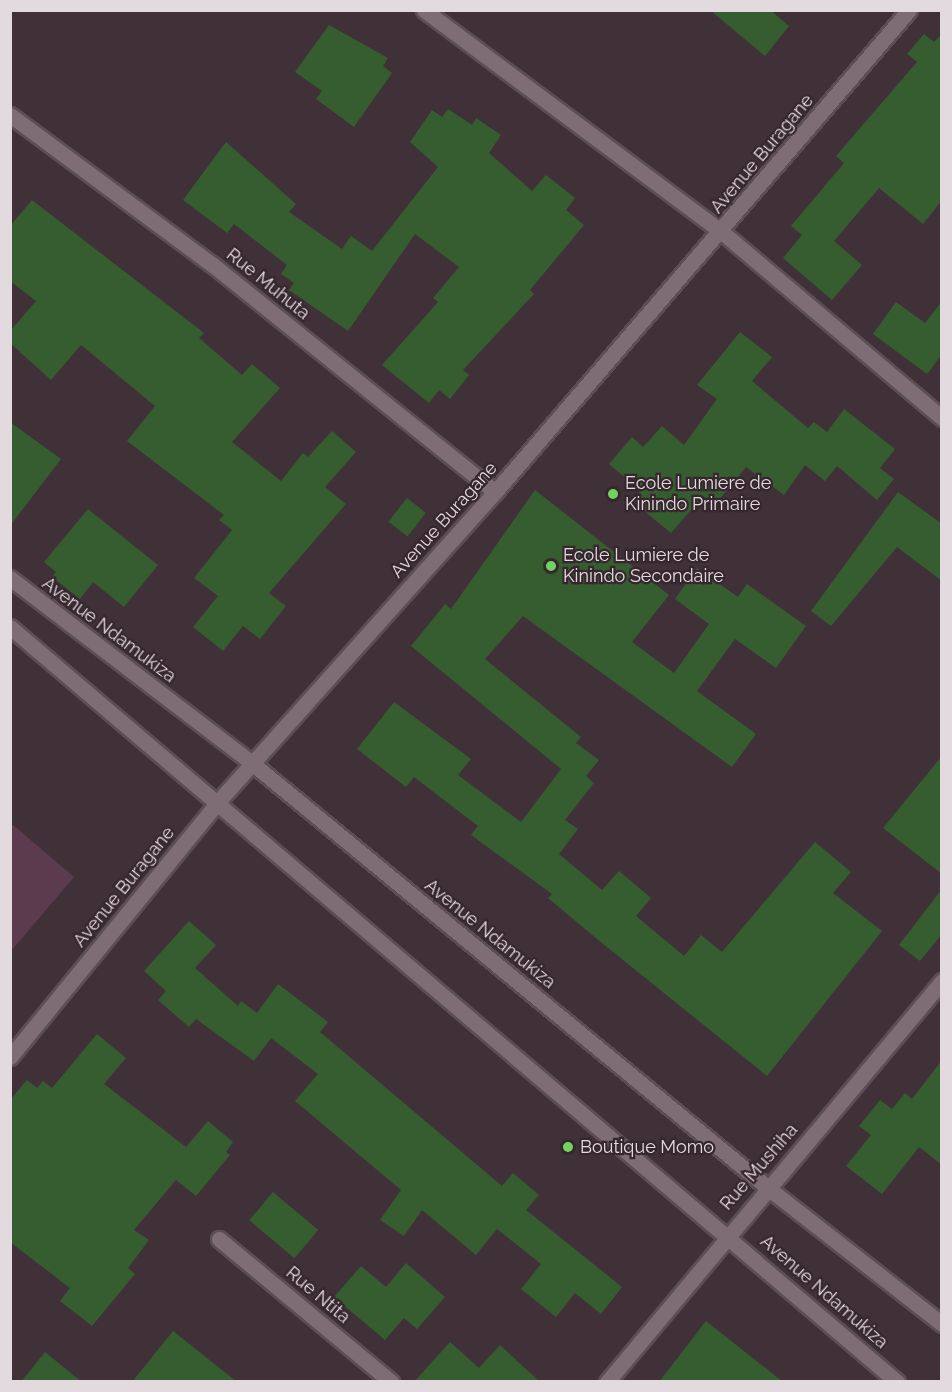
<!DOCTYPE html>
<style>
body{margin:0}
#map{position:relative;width:952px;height:1392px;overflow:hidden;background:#403139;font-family:Raleway,sans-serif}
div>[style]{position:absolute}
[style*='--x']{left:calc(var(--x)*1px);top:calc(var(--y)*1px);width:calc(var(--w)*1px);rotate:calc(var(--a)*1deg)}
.green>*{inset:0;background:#5d3b4e}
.building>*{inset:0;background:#355d2f;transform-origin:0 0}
.roads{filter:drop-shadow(2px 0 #5b4f55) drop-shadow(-2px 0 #5b4f55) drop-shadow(0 2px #5b4f55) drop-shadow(0 -2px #5b4f55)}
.street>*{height:15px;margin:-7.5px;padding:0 7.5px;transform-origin:7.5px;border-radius:7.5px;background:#7f6d76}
.dots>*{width:16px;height:16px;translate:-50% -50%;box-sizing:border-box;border:3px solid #36272f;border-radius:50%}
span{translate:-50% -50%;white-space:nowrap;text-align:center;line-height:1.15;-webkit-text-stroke:4.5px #36272f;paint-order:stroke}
.street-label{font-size:18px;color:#e3dadf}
.poi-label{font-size:18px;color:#e3dadf}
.left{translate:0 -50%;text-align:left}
.frame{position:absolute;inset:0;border:12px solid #e3dadf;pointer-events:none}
</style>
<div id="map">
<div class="green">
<i style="clip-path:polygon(13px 825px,74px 877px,11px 951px,10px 827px)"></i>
</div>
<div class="building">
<i style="clip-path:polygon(710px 10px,770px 10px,789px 26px,765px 56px)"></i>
<i style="clip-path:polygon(329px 25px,388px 58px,383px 66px,392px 73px,354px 127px,316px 99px,322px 91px,295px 72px)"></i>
<i style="clip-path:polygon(924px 34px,934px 42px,942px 34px,942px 200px,923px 224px,879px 188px,834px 241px,862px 265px,832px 300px,783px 258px,802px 235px,791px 226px,844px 163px,836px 156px,917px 62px,907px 54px)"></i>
<i style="clip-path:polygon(448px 109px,472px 125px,476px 118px,501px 135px,489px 153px,532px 191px,546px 175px,575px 198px,566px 210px,584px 225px,530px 290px,534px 294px,463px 370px,469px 375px,450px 399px,439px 390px,429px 403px,382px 365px,438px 302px,433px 298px,459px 267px,415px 234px,348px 331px,289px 290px,294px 283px,281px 274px,287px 265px,234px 224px,227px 233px,183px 200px,226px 142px,296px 204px,289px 212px,342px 249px,351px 236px,372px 251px,438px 167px,410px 142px,432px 110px,442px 117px)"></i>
<i style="clip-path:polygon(32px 200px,204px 333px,199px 338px,242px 375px,252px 364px,280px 388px,232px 442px,281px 481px,303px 453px,308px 457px,332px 431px,356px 452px,325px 487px,346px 504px,269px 593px,286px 606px,260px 639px,243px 626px,223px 651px,193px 627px,218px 596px,194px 578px,232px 530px,219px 520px,224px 515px,127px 441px,155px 406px,81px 345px,51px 380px,10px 343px,10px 331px,36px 301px,10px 281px,10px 226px)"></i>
<i style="clip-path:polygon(942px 301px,942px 354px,927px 374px,873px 334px,896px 302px,925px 323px)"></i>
<i style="clip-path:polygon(740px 332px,772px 357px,752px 381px,808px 428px,814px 422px,827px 432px,844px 409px,895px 449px,880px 468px,894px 479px,877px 500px,837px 466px,825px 481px,805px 465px,784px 495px,746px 467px,714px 506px,703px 496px,671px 533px,632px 501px,641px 491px,609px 464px,632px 437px,643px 447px,662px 426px,684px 445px,717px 399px,697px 385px)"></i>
<i style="clip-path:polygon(10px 422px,61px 459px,10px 526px)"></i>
<i style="clip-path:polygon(535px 490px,669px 595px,632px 642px,674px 673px,709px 624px,675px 599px,697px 568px,738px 597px,747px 584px,806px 626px,776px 668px,735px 639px,697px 691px,756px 734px,732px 767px,523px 616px,485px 659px,581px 737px,576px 743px,599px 760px,586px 776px,594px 783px,565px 820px,578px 829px,559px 854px,602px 890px,619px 871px,651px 898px,636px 916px,684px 956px,701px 935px,722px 952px,815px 842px,851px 872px,833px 893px,882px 931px,767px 1076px,597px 939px,548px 898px,552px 894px,471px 835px,478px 826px,414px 777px,406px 787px,357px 749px,394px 702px,471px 759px,458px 775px,521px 822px,561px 769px,411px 646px,445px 604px,451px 609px)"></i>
<i style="clip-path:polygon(898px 492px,942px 524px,942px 581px,897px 547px,831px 626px,811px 611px)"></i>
<i style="left:407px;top:498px;width:24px;height:30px;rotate:38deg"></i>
<i style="clip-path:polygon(88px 509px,158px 565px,124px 607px,93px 582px,80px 599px,52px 577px,56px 572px,44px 562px)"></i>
<i style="clip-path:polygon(942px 756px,942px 874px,883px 828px)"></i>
<i style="clip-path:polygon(942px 889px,942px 934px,920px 961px,899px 945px)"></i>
<i style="clip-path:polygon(189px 921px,216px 945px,195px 968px,238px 1006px,241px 1001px,257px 1013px,278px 984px,328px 1022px,320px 1032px,502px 1186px,513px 1173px,539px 1195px,526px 1210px,622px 1287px,601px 1314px,575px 1293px,556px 1317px,521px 1289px,541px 1264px,497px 1229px,476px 1255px,422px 1210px,404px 1236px,380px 1220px,401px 1190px,295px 1101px,318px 1074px,271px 1038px,254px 1061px,196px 1019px,189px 1027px,158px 1000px,166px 991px,144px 971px)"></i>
<i style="clip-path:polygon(97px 1034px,126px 1058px,104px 1084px,186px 1147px,208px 1121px,233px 1142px,226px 1152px,230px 1155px,196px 1196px,176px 1180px,134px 1230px,149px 1240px,128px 1268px,135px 1274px,92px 1326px,60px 1301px,70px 1288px,10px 1242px,10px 1100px,27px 1080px,37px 1088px,43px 1081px,52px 1088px)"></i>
<i style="clip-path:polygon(942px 1060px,942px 1165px,919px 1147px,882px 1194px,846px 1166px,871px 1135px,859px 1126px,880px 1100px,892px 1109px,905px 1093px,912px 1099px)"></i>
<i style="left:273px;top:1192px;width:59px;height:37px;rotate:40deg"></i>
<i style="clip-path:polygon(406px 1263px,445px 1297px,417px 1329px,404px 1318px,385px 1340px,334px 1297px,361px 1266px,386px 1287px)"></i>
<i style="clip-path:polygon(706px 1321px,783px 1382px,659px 1382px)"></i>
<i style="clip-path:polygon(173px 1331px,237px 1382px,132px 1382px)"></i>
<i style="clip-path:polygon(450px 1342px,479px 1368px,500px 1345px,540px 1382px,414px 1382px)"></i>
<i style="clip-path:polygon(45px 1352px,82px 1382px,21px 1382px)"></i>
</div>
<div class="roads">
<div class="street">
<i style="--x:424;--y:10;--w:372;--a:36.7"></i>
<i style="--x:722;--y:232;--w:288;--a:40.2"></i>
<i style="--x:10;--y:115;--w:252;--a:36.5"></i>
<i style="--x:213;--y:265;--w:362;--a:38.8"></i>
<i style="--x:10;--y:578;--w:306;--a:37.4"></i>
<i style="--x:253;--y:764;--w:667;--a:39.46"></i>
<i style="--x:768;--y:1188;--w:221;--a:38"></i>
<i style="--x:10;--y:627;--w:1165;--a:40.4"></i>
<i style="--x:10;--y:1057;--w:326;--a:-50.8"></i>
<i style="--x:216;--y:804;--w:419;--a:-48.2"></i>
<i style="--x:495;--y:492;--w:635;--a:-49.34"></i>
<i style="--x:219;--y:1239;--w:224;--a:39.7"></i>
<i style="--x:607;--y:1382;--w:523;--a:-50.12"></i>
</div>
</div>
<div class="dots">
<i style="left:613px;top:494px;background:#70d35f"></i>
<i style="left:551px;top:566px;background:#70d35f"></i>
<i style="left:568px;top:1147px;background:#70d35f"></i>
</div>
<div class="street-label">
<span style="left:762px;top:154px;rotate:-50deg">Avenue Buragane</span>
<span style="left:268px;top:284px;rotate:39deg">Rue Muhuta</span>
<span style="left:444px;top:520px;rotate:-48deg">Avenue Buragane</span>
<span style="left:109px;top:630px;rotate:37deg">Avenue Ndamukiza</span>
<span style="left:124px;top:887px;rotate:-51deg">Avenue Buragane</span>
<span style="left:490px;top:934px;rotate:39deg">Avenue Ndamukiza</span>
<span style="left:759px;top:1167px;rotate:-49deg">Rue Mushiha</span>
<span style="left:824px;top:1292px;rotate:41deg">Avenue Ndamukiza</span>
<span style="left:318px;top:1295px;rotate:40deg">Rue Ntita</span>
</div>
<div class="poi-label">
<span class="left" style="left:625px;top:494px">Ecole Lumiere de<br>Kinindo Primaire</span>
<span class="left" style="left:563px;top:566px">Ecole Lumiere de<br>Kinindo Secondaire</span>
<span class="left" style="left:580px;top:1147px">Boutique Momo</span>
</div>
<div class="frame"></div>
</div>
